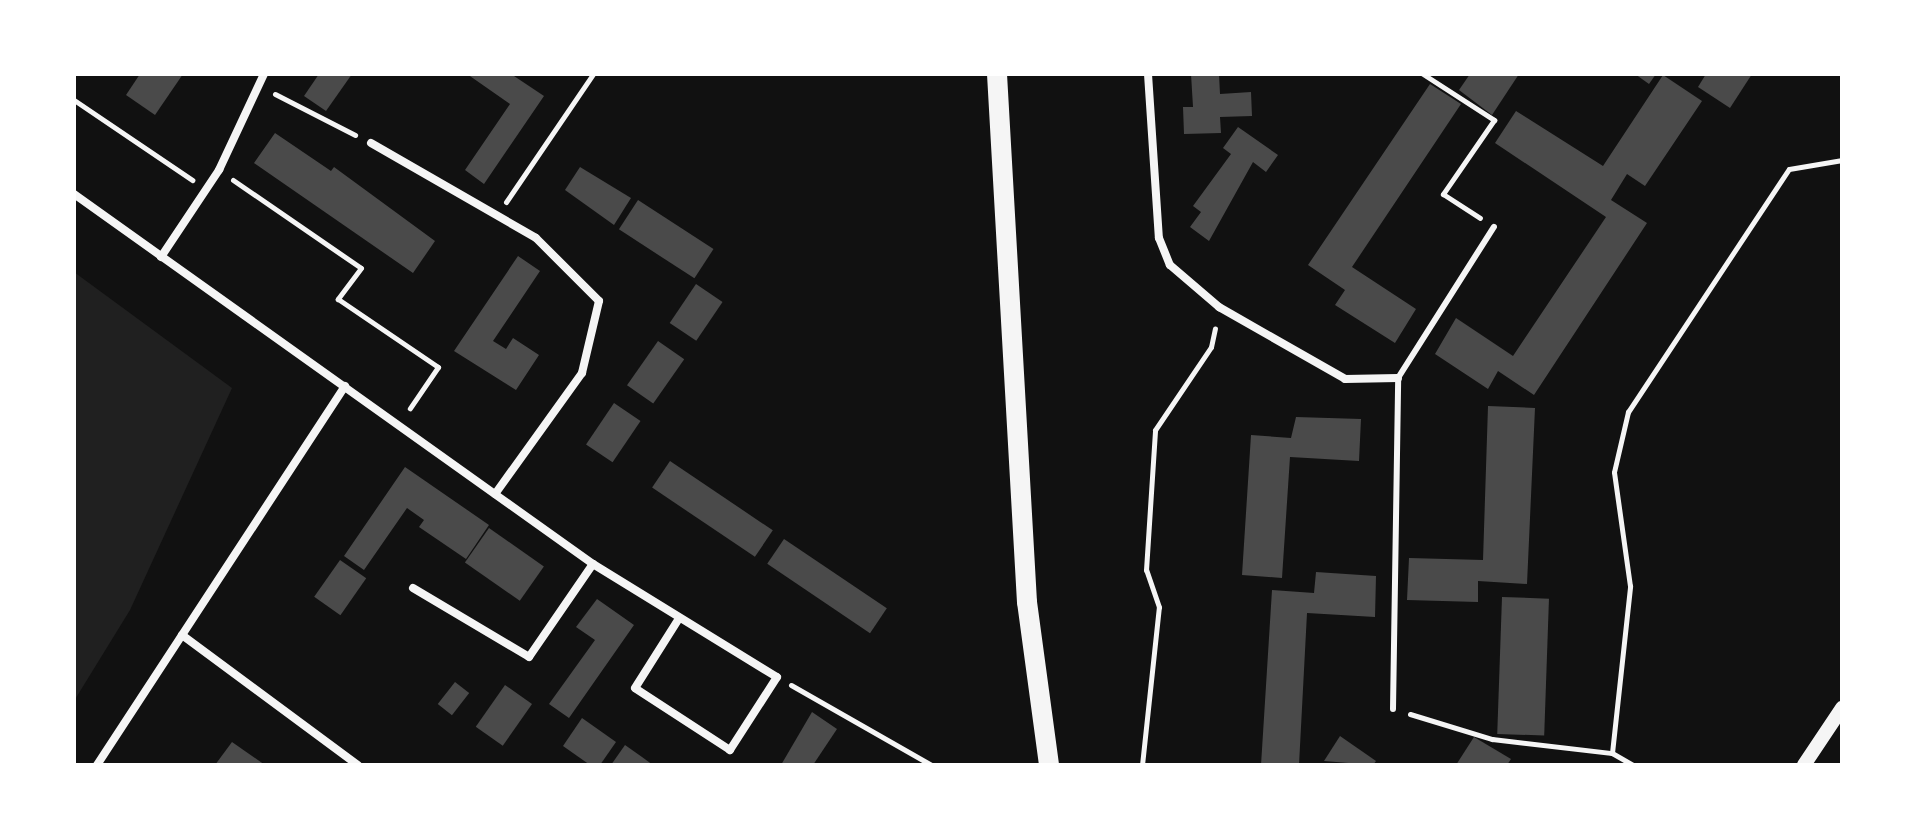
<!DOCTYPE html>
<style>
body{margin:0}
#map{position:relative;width:1916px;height:839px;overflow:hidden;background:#111;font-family:Jost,sans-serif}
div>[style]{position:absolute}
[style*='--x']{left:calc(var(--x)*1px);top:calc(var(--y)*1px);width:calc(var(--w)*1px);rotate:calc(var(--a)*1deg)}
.green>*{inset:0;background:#202020}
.building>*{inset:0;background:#4a4a4a;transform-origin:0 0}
.path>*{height:5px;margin:-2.5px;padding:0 2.5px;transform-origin:2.5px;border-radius:2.5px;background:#f5f5f5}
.service>*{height:6px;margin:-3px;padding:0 3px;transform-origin:3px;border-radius:3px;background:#f5f5f5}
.minor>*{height:8px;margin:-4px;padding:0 4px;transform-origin:4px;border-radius:4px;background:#f5f5f5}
.tertiary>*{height:14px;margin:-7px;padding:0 7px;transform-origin:7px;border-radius:7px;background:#f5f5f5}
.primary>*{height:20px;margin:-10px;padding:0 10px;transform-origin:10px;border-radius:10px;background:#f5f5f5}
span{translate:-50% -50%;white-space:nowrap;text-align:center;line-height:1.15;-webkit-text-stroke:8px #fff;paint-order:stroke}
.frame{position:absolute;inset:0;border:76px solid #fff;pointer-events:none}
</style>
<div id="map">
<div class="green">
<i style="clip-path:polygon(74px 272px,232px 388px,130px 610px,74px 701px)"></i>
</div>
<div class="building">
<i style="clip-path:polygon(140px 74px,183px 74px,155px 115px,126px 95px)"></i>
<i style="clip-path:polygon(319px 74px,352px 74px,326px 111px,304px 96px)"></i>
<i style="clip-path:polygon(467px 74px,511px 74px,544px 96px,484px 184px,465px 170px,510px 104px)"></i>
<i style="clip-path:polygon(1191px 74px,1219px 74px,1220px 94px,1251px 92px,1252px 116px,1220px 117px,1221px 133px,1184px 134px,1183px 107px,1193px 107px)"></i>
<i style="clip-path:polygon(1470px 74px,1519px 74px,1492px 115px,1459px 90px)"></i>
<i style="clip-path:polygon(1635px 74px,1656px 74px,1649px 84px)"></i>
<i style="clip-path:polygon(1706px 74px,1752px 74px,1730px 108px,1698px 87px)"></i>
<i style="clip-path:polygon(1663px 75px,1702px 101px,1645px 186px,1627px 174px,1611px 200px,1647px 223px,1534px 395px,1498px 371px,1488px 389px,1435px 354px,1456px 318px,1513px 356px,1606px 217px,1495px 143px,1516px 111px,1603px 166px)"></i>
<i style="clip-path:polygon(1430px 84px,1461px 104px,1352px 267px,1416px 309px,1395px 343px,1335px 305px,1345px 290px,1308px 265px)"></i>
<i style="clip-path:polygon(1238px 127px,1278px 155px,1266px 172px,1253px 162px,1209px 241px,1190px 227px,1201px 212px,1193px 206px,1231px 154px,1223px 148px)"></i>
<i style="clip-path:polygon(275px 133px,331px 171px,334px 167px,435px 241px,413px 273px,254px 163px)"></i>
<i style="clip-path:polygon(580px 167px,631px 198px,614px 225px,565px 190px)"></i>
<i style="left:638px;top:200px;width:90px;height:35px;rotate:33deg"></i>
<i style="clip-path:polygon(518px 256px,540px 271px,493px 341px,506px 349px,513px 338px,539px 355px,516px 390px,454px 351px)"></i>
<i style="left:696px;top:284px;width:32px;height:47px;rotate:34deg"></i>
<i style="left:658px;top:341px;width:32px;height:54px;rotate:35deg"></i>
<i style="left:614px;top:403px;width:32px;height:50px;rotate:34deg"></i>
<i style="clip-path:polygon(1488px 406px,1535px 408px,1527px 584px,1478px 581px,1478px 602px,1407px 600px,1409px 558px,1483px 560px)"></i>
<i style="clip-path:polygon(1296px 417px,1361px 419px,1359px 461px,1290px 457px,1282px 578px,1242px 575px,1251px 435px,1291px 438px)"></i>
<i style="left:670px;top:461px;width:124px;height:32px;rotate:34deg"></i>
<i style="clip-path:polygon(405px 467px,489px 525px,466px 559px,419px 527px,424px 520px,407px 508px,364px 570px,344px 556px)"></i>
<i style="left:489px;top:528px;width:67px;height:42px;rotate:35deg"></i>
<i style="left:784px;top:539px;width:124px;height:30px;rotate:34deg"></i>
<i style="left:340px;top:560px;width:32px;height:45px;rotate:35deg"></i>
<i style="clip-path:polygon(1316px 572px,1376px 576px,1375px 617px,1307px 613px,1299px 765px,1261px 765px,1272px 590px,1314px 593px)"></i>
<i style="left:1502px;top:597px;width:47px;height:137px;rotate:2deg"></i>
<i style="clip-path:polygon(597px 599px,634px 625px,569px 718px,549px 704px,595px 640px,576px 627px)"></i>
<i style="left:455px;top:682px;width:18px;height:28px;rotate:38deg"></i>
<i style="left:505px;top:685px;width:33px;height:51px;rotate:35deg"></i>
<i style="clip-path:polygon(812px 712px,837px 729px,813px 765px,781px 765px)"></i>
<i style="clip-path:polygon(582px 718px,616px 742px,600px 765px,590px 765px,563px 746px)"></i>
<i style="clip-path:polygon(1340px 736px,1376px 761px,1373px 765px,1324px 761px)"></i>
<i style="clip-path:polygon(1474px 737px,1511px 759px,1507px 765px,1456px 765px)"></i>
<i style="clip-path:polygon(232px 742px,265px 765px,215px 765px)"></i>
<i style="clip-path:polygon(625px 745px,642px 757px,653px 765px,611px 765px)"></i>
</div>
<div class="path">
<i style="--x:1423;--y:74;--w:85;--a:32.9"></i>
<i style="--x:1494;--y:120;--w:90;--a:124.6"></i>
<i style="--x:1443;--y:194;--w:44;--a:33"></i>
<i style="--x:275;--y:94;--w:90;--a:27.1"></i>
<i style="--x:74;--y:100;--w:143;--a:34.1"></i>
<i style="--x:233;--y:180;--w:155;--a:34.5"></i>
<i style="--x:361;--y:268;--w:39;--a:127"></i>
<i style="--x:338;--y:299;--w:121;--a:34.2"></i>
<i style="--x:438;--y:367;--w:50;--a:124.3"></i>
<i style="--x:506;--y:202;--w:155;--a:-55.8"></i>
<i style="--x:791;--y:685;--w:161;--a:29.7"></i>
<i style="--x:1410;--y:714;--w:86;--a:17"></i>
<i style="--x:1492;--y:739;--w:121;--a:6.7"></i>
<i style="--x:1612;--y:753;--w:24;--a:30"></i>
<i style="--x:1612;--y:753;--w:168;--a:-83.8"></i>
<i style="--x:1630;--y:586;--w:115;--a:-98"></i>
<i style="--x:1614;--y:472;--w:62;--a:-76.9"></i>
<i style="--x:1628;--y:412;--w:291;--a:-56.5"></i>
<i style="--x:1789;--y:169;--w:54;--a:-9.6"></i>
<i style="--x:1142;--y:765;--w:159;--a:-83.9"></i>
<i style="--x:1159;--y:607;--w:39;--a:-109"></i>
<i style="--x:1146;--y:570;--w:140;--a:-86.3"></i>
<i style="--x:1155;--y:430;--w:100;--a:-56"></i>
<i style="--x:1211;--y:347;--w:19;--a:-78"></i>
</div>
<div class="service">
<i style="--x:1393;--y:709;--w:331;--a:-89.1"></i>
<i style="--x:1398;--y:378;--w:179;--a:-57.6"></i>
</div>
<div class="minor">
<i style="--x:1148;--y:74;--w:164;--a:86.2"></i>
<i style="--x:1159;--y:238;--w:29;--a:68"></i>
<i style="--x:1170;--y:265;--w:65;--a:40.6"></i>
<i style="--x:1219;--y:307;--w:145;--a:29.7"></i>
<i style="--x:1345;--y:379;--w:53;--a:-1.1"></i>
<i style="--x:371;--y:143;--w:190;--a:29.9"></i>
<i style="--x:536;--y:238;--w:89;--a:45"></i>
<i style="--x:599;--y:301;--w:74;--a:103.3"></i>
<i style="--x:582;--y:373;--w:149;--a:125.7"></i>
<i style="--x:74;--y:194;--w:637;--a:35.49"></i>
<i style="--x:593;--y:564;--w:216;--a:31.6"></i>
<i style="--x:777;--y:677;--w:87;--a:122.8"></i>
<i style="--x:730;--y:750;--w:113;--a:-146.9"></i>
<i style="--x:635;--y:688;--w:80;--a:-57.7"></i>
<i style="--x:161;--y:257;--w:105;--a:-56.3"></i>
<i style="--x:219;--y:170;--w:106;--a:-64.9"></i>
<i style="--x:413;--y:588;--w:135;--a:30.7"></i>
<i style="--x:529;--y:657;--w:113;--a:-55.5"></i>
<i style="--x:182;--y:635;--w:219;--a:36.5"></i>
<i style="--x:97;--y:765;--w:453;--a:-56.8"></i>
</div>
<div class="tertiary">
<i style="--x:1804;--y:765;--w:69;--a:-56.3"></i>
</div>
<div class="primary">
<i style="--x:997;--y:74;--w:529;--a:86.75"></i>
<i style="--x:1027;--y:602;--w:164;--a:82.3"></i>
</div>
<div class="frame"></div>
</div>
